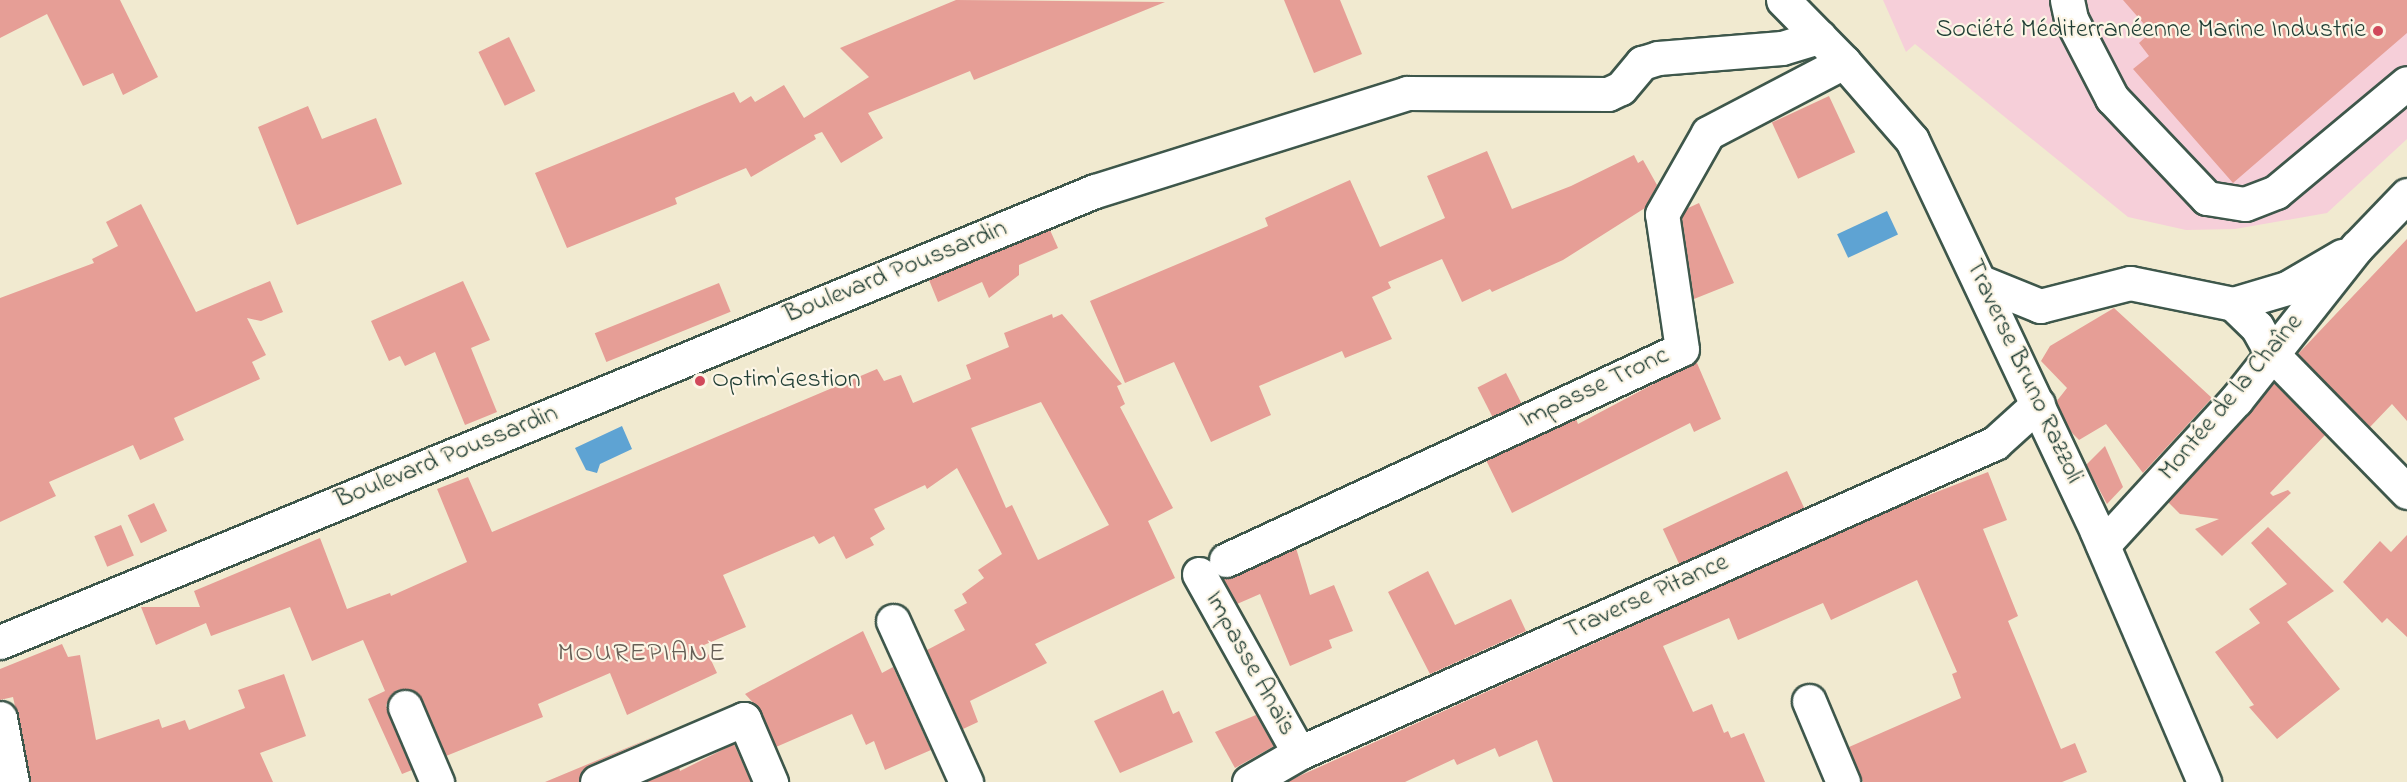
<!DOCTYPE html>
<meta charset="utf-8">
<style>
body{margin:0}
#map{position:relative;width:2407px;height:782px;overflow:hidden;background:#f1ead0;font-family:"Indie Flower",sans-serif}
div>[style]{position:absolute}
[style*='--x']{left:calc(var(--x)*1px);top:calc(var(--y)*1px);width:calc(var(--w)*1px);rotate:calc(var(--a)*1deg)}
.built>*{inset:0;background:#f6cfd9}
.water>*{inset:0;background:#5ea3d3;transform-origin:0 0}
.building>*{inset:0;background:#e69e96;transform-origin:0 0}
.roads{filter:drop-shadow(2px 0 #3e574b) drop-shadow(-2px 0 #3e574b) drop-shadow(0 2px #3e574b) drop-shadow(0 -2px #3e574b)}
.minor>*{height:33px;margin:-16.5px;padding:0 16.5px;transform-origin:16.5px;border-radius:16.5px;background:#fff}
.dots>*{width:16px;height:16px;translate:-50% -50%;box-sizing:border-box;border:3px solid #fcf5e5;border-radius:50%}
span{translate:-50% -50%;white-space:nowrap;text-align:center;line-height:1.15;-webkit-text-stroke:4.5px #fcf5e5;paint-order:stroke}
.poi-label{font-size:26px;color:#1f3d34}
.right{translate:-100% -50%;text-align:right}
.left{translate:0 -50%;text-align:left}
.street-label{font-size:26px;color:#1f3d34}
.neighbourhood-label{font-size:27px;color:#655f56;letter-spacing:1.5px}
</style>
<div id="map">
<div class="built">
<i style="clip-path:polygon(1883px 0,2407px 0,2407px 139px,2327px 213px,2235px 229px,2186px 230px,2128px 217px,1915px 44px,1906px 52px)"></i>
</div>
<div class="water">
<i style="left:1887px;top:211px;width:26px;height:55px;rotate:65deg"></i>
<i style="clip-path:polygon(622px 426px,632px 449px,600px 464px,597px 473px,586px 470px,575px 448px)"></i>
</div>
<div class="building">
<i style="clip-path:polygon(0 0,120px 0,158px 77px,123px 95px,113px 73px,83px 86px,47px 14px,0 38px)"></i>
<i style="clip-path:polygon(956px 0,1165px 2px,974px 80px,970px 71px,868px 113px,883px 138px,841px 163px,822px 132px,814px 135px,816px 139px,751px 177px,746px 168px,675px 198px,677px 204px,567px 248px,535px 173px,734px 92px,740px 103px,751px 96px,755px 102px,784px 85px,804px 118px,869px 77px,840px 48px)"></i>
<i style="clip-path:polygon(1284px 0,1340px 0,1362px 54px,1314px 73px)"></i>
<i style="clip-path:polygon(2123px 0,2407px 0,2407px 33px,2233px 183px,2133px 69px,2149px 56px,2139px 43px,2151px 32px)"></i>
<i style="left:509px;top:37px;width:60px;height:34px;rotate:64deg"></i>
<i style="left:1829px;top:96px;width:62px;height:63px;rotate:65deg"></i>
<i style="clip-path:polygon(308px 106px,322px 139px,376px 118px,402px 184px,297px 225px,258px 127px)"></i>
<i style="clip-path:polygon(1487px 151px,1512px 209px,1571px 186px,1634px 155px,1638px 163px,1643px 160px,1657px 185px,1645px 208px,1563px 260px,1492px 292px,1490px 289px,1462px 302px,1442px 259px,1388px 282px,1391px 288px,1372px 297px,1392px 339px,1345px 358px,1342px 351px,1259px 386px,1271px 415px,1211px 442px,1174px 362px,1125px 383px,1090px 301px,1268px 226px,1265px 218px,1350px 180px,1380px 247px,1445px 218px,1427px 176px)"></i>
<i style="clip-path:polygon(1699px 203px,1734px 283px,1694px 299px,1682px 218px,1686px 209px)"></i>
<i style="clip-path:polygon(141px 204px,196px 312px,270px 281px,283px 312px,261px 321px,247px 318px,266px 355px,252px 362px,260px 379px,174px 418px,184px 440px,140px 460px,133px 445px,49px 482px,56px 496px,0 522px,0 298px,94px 263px,92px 259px,118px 246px,106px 222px)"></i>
<i style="clip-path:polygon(1050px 230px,1058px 248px,1019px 265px,1019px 275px,989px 298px,982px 282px,938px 302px,929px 280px)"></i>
<i style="clip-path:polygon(2407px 239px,2407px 421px,2392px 404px,2370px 427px,2298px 354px)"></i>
<i style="clip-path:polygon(463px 281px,490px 340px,471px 348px,497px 412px,465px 425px,435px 352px,405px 366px,400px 356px,389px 361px,371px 321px)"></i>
<i style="left:719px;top:283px;width:31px;height:134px;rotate:68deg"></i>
<i style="clip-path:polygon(2114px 308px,2212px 398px,2143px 473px,2106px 424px,2079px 440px,2071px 432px,2056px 402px,2067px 388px,2041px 361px,2050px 346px)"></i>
<i style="clip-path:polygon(evenodd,1052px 314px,1053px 318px,1062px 314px,1122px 384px,1117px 386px,1125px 404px,1120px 407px,1173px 508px,1148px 521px,1175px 578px,1035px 644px,1047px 663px,970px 701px,978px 722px,963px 729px,927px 650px,965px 630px,954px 610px,967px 603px,962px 594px,984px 578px,978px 570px,1002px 554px,957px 468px,927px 489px,925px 485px,874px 509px,885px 529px,870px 538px,874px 545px,846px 559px,834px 536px,819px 544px,814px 536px,723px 575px,746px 627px,704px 645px,717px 673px,627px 715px,610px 673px,538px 704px,543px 717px,446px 756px,422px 699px,408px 689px,397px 690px,386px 705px,412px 770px,402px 774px,368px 699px,385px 691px,363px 640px,312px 661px,290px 607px,211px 636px,206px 623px,156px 645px,141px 607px,200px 607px,194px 591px,320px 538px,347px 609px,390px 593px,391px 596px,467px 562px,437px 489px,468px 477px,492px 532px,877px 369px,884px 381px,901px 375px,913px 403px,971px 379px,966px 365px,1009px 347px,1004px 333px,1052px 314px,1041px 402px,1109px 525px,1038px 560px,1012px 505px,1006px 508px,971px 428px,1041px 402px)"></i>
<i style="clip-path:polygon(1693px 363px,1697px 363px,1721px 419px,1694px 432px,1690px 423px,1512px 513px,1486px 460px,1576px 419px,1578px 424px)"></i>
<i style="left:1506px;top:373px;width:34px;height:32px;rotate:63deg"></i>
<i style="clip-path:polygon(2274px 383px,2325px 435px,2270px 493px,2273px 496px,2288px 490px,2291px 493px,2222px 556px,2195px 529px,2219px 519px,2180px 514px,2168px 502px)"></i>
<i style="clip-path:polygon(2105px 446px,2123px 487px,2107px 504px,2086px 465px)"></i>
<i style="left:1787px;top:471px;width:41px;height:137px;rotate:65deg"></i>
<i style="clip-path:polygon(1988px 472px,2007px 520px,1983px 529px,2018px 616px,2008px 621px,2061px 749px,2075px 743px,2087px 772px,2062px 782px,1863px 782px,1849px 747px,1961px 698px,1952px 674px,1957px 672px,1917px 580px,1831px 620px,1823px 603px,1738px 640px,1729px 618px,1663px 646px,1693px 712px,1712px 704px,1724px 733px,1728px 731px,1731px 738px,1744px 733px,1765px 782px,1553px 782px,1537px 740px,1499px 757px,1495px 748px,1457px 765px,1454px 759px,1405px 782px,1286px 782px,1893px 509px)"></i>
<i style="left:154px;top:503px;width:31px;height:29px;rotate:65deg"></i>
<i style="left:121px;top:525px;width:33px;height:29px;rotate:67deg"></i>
<i style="clip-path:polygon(2268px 527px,2334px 591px,2287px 622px,2340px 689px,2277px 739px,2249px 707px,2254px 705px,2215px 652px,2260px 623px,2249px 609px,2287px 584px,2251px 543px)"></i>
<i style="clip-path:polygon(2407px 535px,2407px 637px,2387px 618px,2382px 623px,2343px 582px,2380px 541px,2391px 552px)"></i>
<i style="clip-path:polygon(1296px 548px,1310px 595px,1334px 585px,1353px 631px,1329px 640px,1332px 648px,1290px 666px,1260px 594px,1237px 604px,1223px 578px,1234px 577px)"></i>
<i style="clip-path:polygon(1428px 571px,1455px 625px,1511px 599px,1526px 631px,1430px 674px,1388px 592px)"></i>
<i style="clip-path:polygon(863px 631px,882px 673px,893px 667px,931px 750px,885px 770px,874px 741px,866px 745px,852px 714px,776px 747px,761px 711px,745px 694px)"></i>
<i style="clip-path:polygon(62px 644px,68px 657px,80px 655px,96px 740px,159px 719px,162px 728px,185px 720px,189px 730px,245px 708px,238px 690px,284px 674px,306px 736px,260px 753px,273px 782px,31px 782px,13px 697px,0 700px,0 669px)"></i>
<i style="clip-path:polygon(1163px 690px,1173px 714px,1179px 711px,1193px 742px,1120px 773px,1094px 721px)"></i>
<i style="clip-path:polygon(1256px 715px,1274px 746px,1235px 768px,1215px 732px)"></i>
<i style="clip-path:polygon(665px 732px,590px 765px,582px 771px,579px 782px,545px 782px)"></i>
<i style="clip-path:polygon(734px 744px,751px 782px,645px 782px,679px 767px,680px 771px)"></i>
</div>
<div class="roads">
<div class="minor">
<i style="--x:1783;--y:0;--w:87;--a:45.5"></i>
<i style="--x:1844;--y:62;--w:103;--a:48.9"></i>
<i style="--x:1912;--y:140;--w:433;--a:64.7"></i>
<i style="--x:2097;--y:532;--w:272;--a:66.8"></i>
<i style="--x:2067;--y:0;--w:19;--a:78"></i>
<i style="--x:2071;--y:19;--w:89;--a:62.6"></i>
<i style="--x:2112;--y:98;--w:138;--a:46.5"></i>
<i style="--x:2207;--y:198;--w:38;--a:9"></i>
<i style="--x:2245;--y:204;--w:33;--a:-21"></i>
<i style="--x:2276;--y:192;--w:170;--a:-39.8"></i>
<i style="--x:1981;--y:282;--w:64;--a:22.1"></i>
<i style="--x:2040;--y:306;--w:93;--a:-14.3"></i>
<i style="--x:2130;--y:283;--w:105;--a:11.5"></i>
<i style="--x:2233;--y:304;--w:56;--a:-16.5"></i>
<i style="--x:2287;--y:288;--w:64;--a:-30.2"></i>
<i style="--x:2233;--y:304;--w:33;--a:44"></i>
<i style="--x:2257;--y:327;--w:31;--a:61"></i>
<i style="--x:2272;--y:354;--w:193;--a:45.6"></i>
<i style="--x:2103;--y:545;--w:197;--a:-47.5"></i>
<i style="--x:2236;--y:400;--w:195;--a:-51.7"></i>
<i style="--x:2357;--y:247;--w:72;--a:-46.1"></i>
<i style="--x:1226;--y:560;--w:502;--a:-24.83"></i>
<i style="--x:1682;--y:349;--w:136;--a:-98.4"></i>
<i style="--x:1662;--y:214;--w:93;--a:-60.4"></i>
<i style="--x:1708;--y:133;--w:153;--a:-27.6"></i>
<i style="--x:1199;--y:574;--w:205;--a:60.8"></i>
<i style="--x:893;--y:621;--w:177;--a:65.6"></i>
<i style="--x:0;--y:642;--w:1184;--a:-22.39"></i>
<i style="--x:1095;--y:191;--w:327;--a:-17.4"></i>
<i style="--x:1407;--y:93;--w:201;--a:0.3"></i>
<i style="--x:1608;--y:94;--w:14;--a:-25"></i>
<i style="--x:1621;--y:88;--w:33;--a:-50"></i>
<i style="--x:1642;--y:63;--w:17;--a:-17"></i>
<i style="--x:1658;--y:58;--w:124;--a:-4.6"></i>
<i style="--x:1782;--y:48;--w:39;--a:-17"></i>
<i style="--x:1809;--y:701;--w:88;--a:67.2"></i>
<i style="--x:405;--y:707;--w:82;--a:66.9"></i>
<i style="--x:0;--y:718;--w:65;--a:79.4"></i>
<i style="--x:597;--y:782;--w:160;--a:-23.2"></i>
<i style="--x:744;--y:719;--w:69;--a:66.8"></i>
<i style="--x:1249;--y:782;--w:58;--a:-30.1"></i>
<i style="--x:1299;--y:753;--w:762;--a:-24.01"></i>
<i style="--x:1995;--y:443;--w:58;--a:-42.2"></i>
</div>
</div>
<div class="dots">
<i style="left:2378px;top:31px;background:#d1495b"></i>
<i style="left:700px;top:381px;background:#d1495b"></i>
</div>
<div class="poi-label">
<span class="right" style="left:2366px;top:31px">Société Méditerranéenne Marine Industrie</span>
<span class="left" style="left:712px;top:381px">Optim'Gestion</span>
</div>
<div class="street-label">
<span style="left:896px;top:273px;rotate:-22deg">Boulevard Poussardin</span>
<span style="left:2023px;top:372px;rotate:65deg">Traverse Bruno Razzoli</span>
<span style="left:1595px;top:389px;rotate:-25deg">Impasse Tronc</span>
<span style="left:2232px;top:398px;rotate:-50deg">Montée de la Chaîne</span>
<span style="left:447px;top:458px;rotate:-22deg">Boulevard Poussardin</span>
<span style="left:1647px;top:598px;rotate:-24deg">Traverse Pitance</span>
<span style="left:1249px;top:664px;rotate:61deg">Impasse Anaïs</span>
</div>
<div class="neighbourhood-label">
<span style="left:642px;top:654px">MOUREPIANE</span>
</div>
</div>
